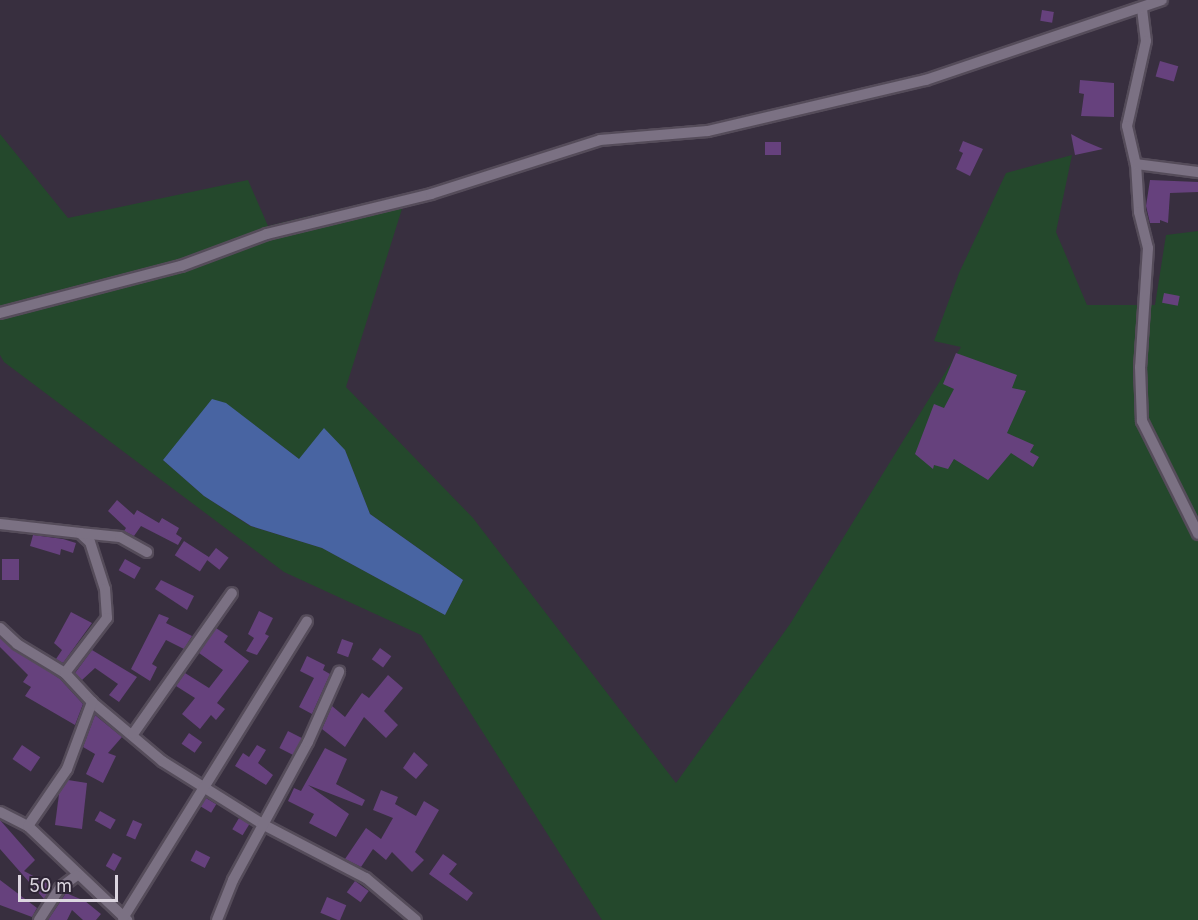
<!DOCTYPE html>
<style>
body{margin:0}
#map{position:relative;width:1198px;height:920px;overflow:hidden;background:#382f3f;font-family:Inter,sans-serif}
div>[style]{position:absolute}
[style*='--x']{left:calc(var(--x)*1px);top:calc(var(--y)*1px);width:calc(var(--w)*1px);rotate:calc(var(--a)*1deg)}
.green>*{inset:0;background:#24482c}
.water>*{inset:0;background:#4864a2}
.building>*{inset:0;background:#66417d;transform-origin:0 0}
.roads{filter:drop-shadow(2px 0 #554c5a) drop-shadow(-2px 0 #554c5a) drop-shadow(0 2px #554c5a) drop-shadow(0 -2px #554c5a)}
.minor>*{height:10px;margin:-5px;padding:0 5px;transform-origin:5px;border-radius:5px;background:#7b7183}
span{translate:-50% -50%;white-space:nowrap;text-align:center;line-height:1.15;-webkit-text-stroke:5px #2e2535;paint-order:stroke}
.scale{position:absolute;left:18px;top:875px;width:100px;height:27px;box-sizing:border-box;border:3px solid #dcd6e0;border-top:0;padding-left:8px;font-size:18px;line-height:21px;white-space:nowrap;color:#dcd6e0;-webkit-text-stroke:4px #2e2535;paint-order:stroke}
</style>
<div id="map">
<div class="green">
<i style="clip-path:polygon(evenodd,0 134px,68px 218px,248px 180px,268px 226px,407px 193px,346px 387px,473px 518px,676px 783px,790px 624px,961px 347px,934px 341px,959px 273px,1006px 173px,1072px 155px,1056px 232px,1087px 305px,1155px 305px,1166px 235px,1198px 231px,1198px 920px,602px 920px,421px 635px,284px 572px,4px 362px,0 355px,0 134px,226px 404px,299px 459px,345px 450px,370px 514px,463px 580px,445px 615px,322px 548px,250px 526px,204px 496px,163px 460px,226px 404px)"></i>
</div>
<div class="water">
<i style="clip-path:polygon(212px 399px,226px 403px,299px 459px,324px 428px,345px 450px,370px 514px,463px 580px,445px 615px,322px 548px,251px 526px,204px 496px,163px 460px)"></i>
</div>
<div class="building">
<i style="left:1042px;top:10px;width:12px;height:11px;rotate:9deg"></i>
<i style="left:1160px;top:61px;width:19px;height:16px;rotate:16deg"></i>
<i style="clip-path:polygon(1080px 80px,1114px 83px,1114px 117px,1081px 116px,1084px 94px,1079px 93px)"></i>
<i style="clip-path:polygon(1071px 134px,1084px 141px,1103px 149px,1075px 155px)"></i>
<i style="clip-path:polygon(963px 141px,983px 149px,970px 176px,956px 169px,963px 153px,959px 151px)"></i>
<i style="left:765px;top:142px;width:16px;height:13px"></i>
<i style="clip-path:polygon(1150px 180px,1198px 182px,1198px 192px,1170px 193px,1168px 223px,1160px 220px,1160px 223px,1150px 223px,1146px 206px)"></i>
<i style="left:1164px;top:293px;width:16px;height:10px;rotate:11deg"></i>
<i style="clip-path:polygon(956px 353px,1017px 375px,1012px 388px,1026px 391px,1007px 433px,1034px 445px,1030px 452px,1039px 457px,1033px 467px,1011px 453px,988px 480px,954px 459px,948px 469px,934px 465px,933px 469px,915px 454px,934px 404px,944px 408px,954px 389px,943px 384px)"></i>
<i style="clip-path:polygon(117px 500px,134px 515px,137px 510px,159px 523px,162px 518px,179px 528px,176px 534px,182px 538px,178px 545px,141px 526px,134px 536px,124px 531px,126px 528px,108px 511px)"></i>
<i style="clip-path:polygon(33px 535px,63px 539px,76px 543px,73px 553px,61px 549px,60px 555px,30px 546px)"></i>
<i style="left:184px;top:541px;width:30px;height:17px;rotate:33deg"></i>
<i style="left:216px;top:548px;width:16px;height:15px;rotate:38deg"></i>
<i style="left:2px;top:559px;width:17px;height:21px"></i>
<i style="left:125px;top:559px;width:18px;height:13px;rotate:29deg"></i>
<i style="clip-path:polygon(161px 580px,194px 596px,187px 610px,155px 589px)"></i>
<i style="clip-path:polygon(259px 611px,273px 618px,265px 634px,269px 636px,257px 655px,246px 651px,254px 638px,248px 634px)"></i>
<i style="clip-path:polygon(71px 612px,92px 623px,63px 663px,56px 659px,62px 650px,54px 643px)"></i>
<i style="clip-path:polygon(159px 614px,169px 618px,166px 623px,192px 636px,184px 649px,166px 640px,152px 664px,157px 667px,150px 681px,131px 669px)"></i>
<i style="clip-path:polygon(216px 628px,228px 636px,224px 642px,249px 661px,217px 703px,225px 709px,216px 720px,211px 715px,200px 729px,182px 714px,195px 698px,176px 686px,185px 673px,209px 688px,223px 670px,199px 653px)"></i>
<i style="clip-path:polygon(0 638px,60px 679px,83px 704px,75px 725px,25px 696px,31px 687px,23px 682px,28px 675px,0 647px)"></i>
<i style="left:342px;top:639px;width:12px;height:15px;rotate:20deg"></i>
<i style="left:380px;top:648px;width:14px;height:14px;rotate:36deg"></i>
<i style="clip-path:polygon(92px 650px,137px 677px,119px 702px,109px 695px,118px 684px,95px 668px,82px 680px,75px 673px)"></i>
<i style="clip-path:polygon(307px 656px,325px 665px,323px 670px,330px 674px,312px 714px,299px 707px,314px 678px,300px 671px)"></i>
<i style="clip-path:polygon(388px 675px,403px 688px,384px 711px,398px 725px,386px 738px,364px 717px,345px 747px,322px 729px,332px 706px,345px 717px,362px 693px,369px 698px)"></i>
<i style="clip-path:polygon(95px 715px,122px 737px,108px 753px,116px 756px,103px 783px,86px 774px,95px 754px,83px 747px)"></i>
<i style="left:288px;top:731px;width:16px;height:19px;rotate:27deg"></i>
<i style="left:189px;top:733px;width:16px;height:13px;rotate:35deg"></i>
<i style="left:22px;top:745px;width:22px;height:17px;rotate:34deg"></i>
<i style="clip-path:polygon(257px 745px,266px 750px,258px 763px,273px 775px,266px 785px,235px 766px,243px 753px,249px 757px)"></i>
<i style="clip-path:polygon(325px 748px,347px 759px,336px 784px,365px 800px,362px 806px,308px 785px,349px 814px,336px 837px,309px 823px,314px 814px,288px 801px,294px 788px,301px 791px)"></i>
<i style="clip-path:polygon(414px 752px,428px 765px,416px 779px,403px 768px)"></i>
<i style="clip-path:polygon(68px 780px,87px 783px,82px 829px,55px 825px,59px 794px)"></i>
<i style="clip-path:polygon(381px 790px,398px 797px,395px 804px,416px 816px,424px 801px,439px 810px,415px 852px,424px 860px,412px 872px,392px 852px,386px 860px,373px 849px,361px 867px,345px 859px,366px 828px,381px 839px,393px 818px,373px 810px)"></i>
<i style="left:206px;top:798px;width:12px;height:10px;rotate:31deg"></i>
<i style="left:100px;top:811px;width:18px;height:11px;rotate:29deg"></i>
<i style="left:239px;top:818px;width:12px;height:13px;rotate:31deg"></i>
<i style="clip-path:polygon(0 820px,35px 860px,24px 871px,52px 886px,44px 899px,0 849px)"></i>
<i style="left:133px;top:820px;width:10px;height:17px;rotate:24deg"></i>
<i style="left:196px;top:850px;width:16px;height:12px;rotate:27deg"></i>
<i style="left:113px;top:853px;width:10px;height:15px;rotate:29deg"></i>
<i style="clip-path:polygon(443px 854px,457px 864px,449px 874px,473px 893px,467px 901px,429px 874px)"></i>
<i style="clip-path:polygon(0 880px,37px 908px,32px 917px,0 905px)"></i>
<i style="left:355px;top:881px;width:17px;height:14px;rotate:36deg"></i>
<i style="clip-path:polygon(66px 893px,85px 901px,101px 914px,96px 920px,83px 920px,72px 910px,67px 920px,48px 920px)"></i>
<i style="left:327px;top:897px;width:21px;height:17px;rotate:23deg"></i>
</div>
<div class="roads">
<div class="minor">
<i style="--x:1142;--y:9;--w:32;--a:83"></i>
<i style="--x:1146;--y:41;--w:87;--a:102.6"></i>
<i style="--x:1127;--y:126;--w:39;--a:77"></i>
<i style="--x:1136;--y:164;--w:48;--a:86.4"></i>
<i style="--x:1139;--y:212;--w:37;--a:76"></i>
<i style="--x:1148;--y:248;--w:119;--a:93.8"></i>
<i style="--x:1140;--y:367;--w:54;--a:87.9"></i>
<i style="--x:1142;--y:421;--w:126;--a:63.6"></i>
<i style="--x:1136;--y:164;--w:63;--a:7.4"></i>
<i style="--x:0;--y:313;--w:187;--a:-14.6"></i>
<i style="--x:181;--y:266;--w:92;--a:-20.4"></i>
<i style="--x:267;--y:234;--w:169;--a:-13.7"></i>
<i style="--x:431;--y:194;--w:177;--a:-17.7"></i>
<i style="--x:600;--y:140;--w:108;--a:-4.8"></i>
<i style="--x:708;--y:131;--w:224;--a:-13.2"></i>
<i style="--x:926;--y:80;--w:249;--a:-18.7"></i>
<i style="--x:0;--y:524;--w:81;--a:6.4"></i>
<i style="--x:80;--y:533;--w:13;--a:42"></i>
<i style="--x:90;--y:542;--w:49;--a:72.3"></i>
<i style="--x:105;--y:589;--w:29;--a:86"></i>
<i style="--x:107;--y:618;--w:69;--a:127.4"></i>
<i style="--x:80;--y:533;--w:40;--a:5.7"></i>
<i style="--x:120;--y:537;--w:31;--a:29"></i>
<i style="--x:0;--y:628;--w:23;--a:43"></i>
<i style="--x:17;--y:644;--w:56;--a:31.1"></i>
<i style="--x:65;--y:673;--w:40;--a:47"></i>
<i style="--x:92;--y:702;--w:92;--a:40.1"></i>
<i style="--x:162;--y:761;--w:120;--a:32.1"></i>
<i style="--x:264;--y:825;--w:115;--a:27.5"></i>
<i style="--x:366;--y:878;--w:65;--a:40"></i>
<i style="--x:133;--y:734;--w:172;--a:-54.9"></i>
<i style="--x:0;--y:812;--w:31;--a:27"></i>
<i style="--x:28;--y:826;--w:137;--a:43.5"></i>
<i style="--x:28;--y:826;--w:69;--a:-55.6"></i>
<i style="--x:67;--y:769;--w:72;--a:-69.5"></i>
<i style="--x:123;--y:918;--w:349;--a:-58.2"></i>
<i style="--x:39;--y:920;--w:38;--a:-57"></i>
<i style="--x:60;--y:888;--w:21;--a:-37"></i>
<i style="--x:217;--y:920;--w:43;--a:-68.2"></i>
<i style="--x:233;--y:880;--w:157;--a:-61.5"></i>
<i style="--x:308;--y:742;--w:77;--a:-66.1"></i>
</div>
</div>
<div class="scale">50 m</div>
</div>
